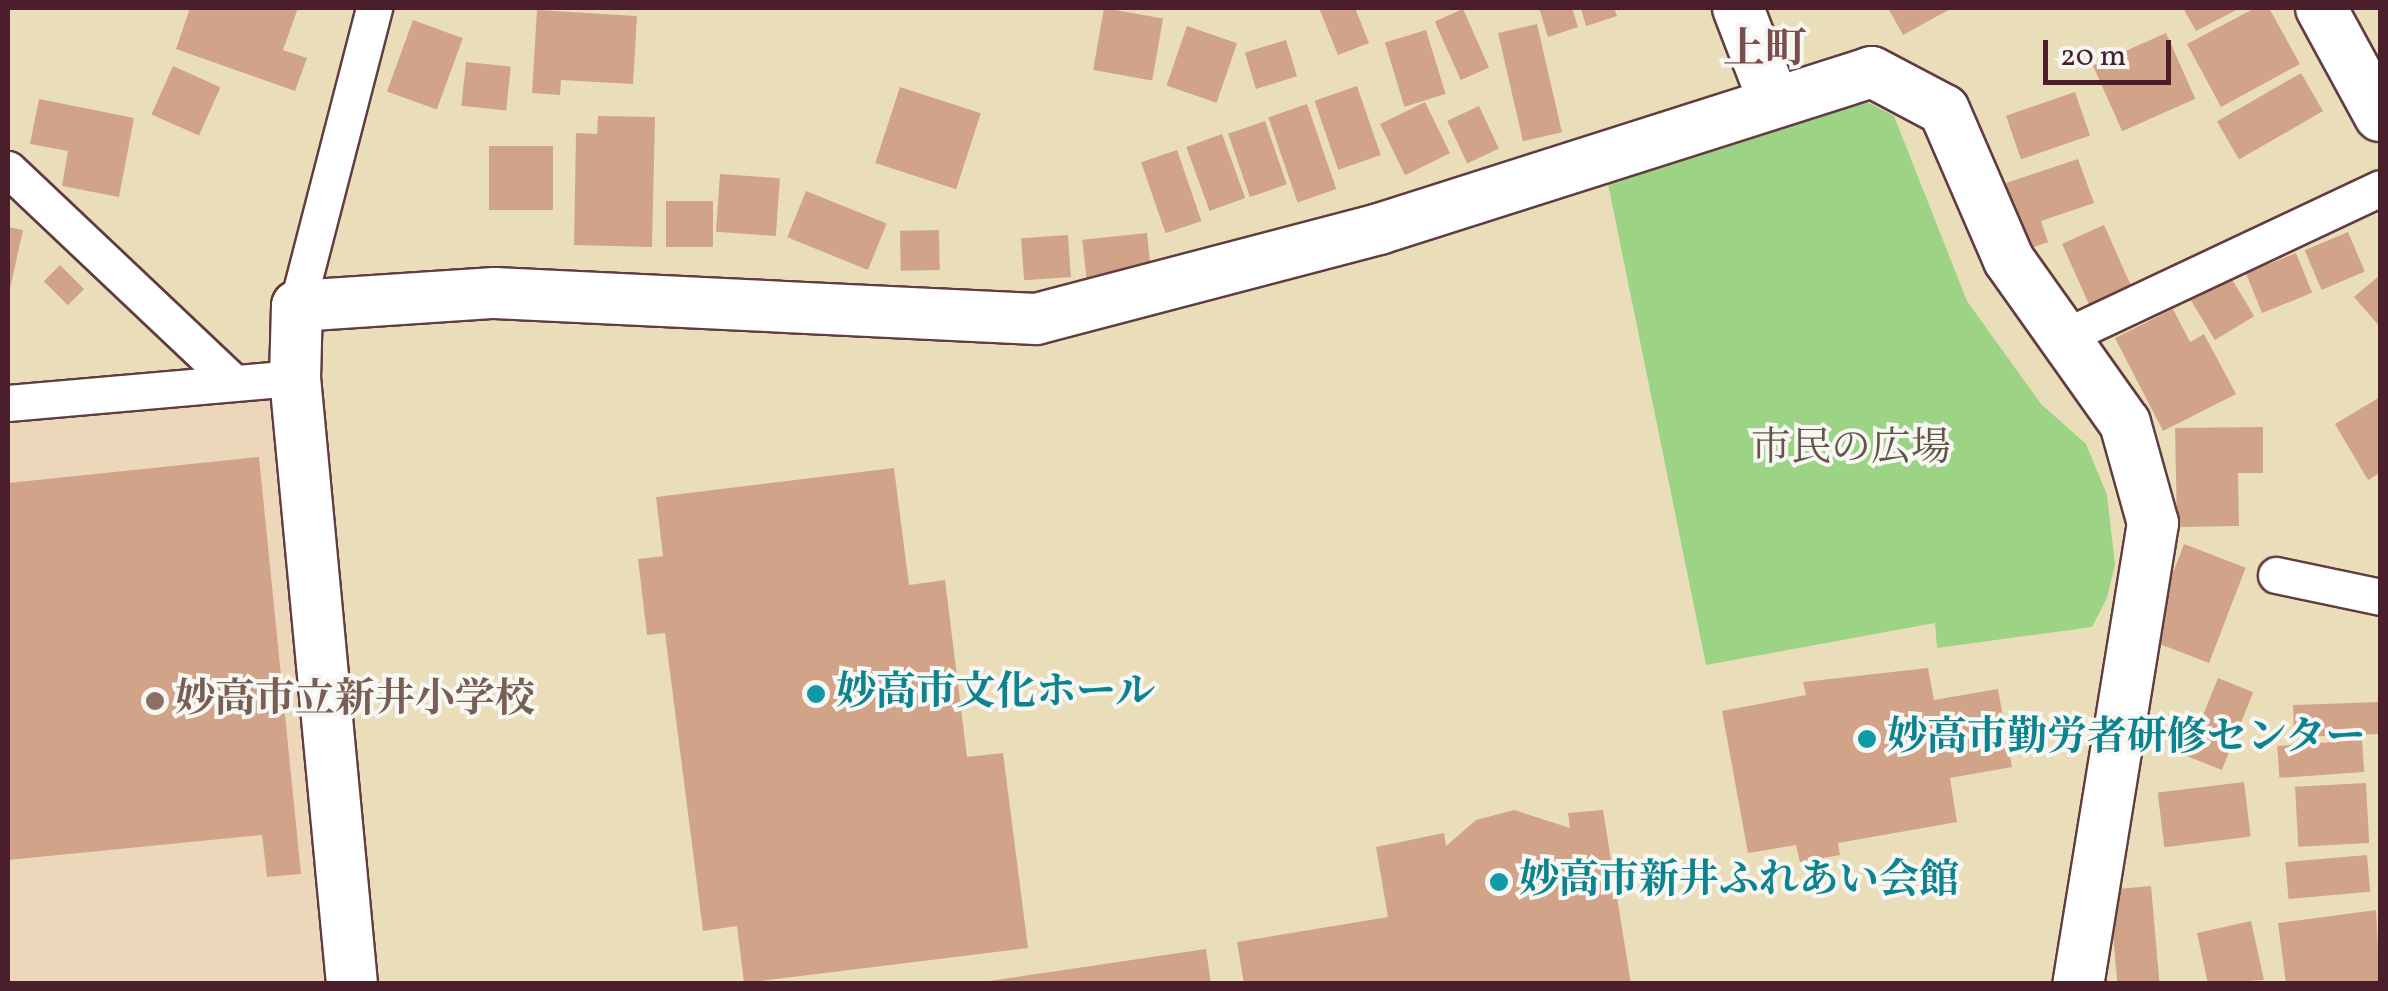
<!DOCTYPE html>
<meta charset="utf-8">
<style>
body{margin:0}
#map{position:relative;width:2388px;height:991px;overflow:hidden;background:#eadeba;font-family:Vollkorn,"Noto Serif JP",serif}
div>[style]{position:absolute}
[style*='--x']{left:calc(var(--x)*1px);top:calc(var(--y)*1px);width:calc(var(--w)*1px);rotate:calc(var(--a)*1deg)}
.built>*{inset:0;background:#edd7bb}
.green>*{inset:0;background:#9cd385}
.building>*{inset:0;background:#d1a48a;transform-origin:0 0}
.roads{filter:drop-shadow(2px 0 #623c40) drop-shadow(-2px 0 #623c40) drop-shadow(0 2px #623c40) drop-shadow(0 -2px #623c40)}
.street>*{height:35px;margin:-17.5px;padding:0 17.5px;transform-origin:17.5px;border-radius:17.5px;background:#fff}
.secondary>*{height:50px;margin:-25px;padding:0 25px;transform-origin:25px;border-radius:25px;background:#fff}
.dots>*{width:28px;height:28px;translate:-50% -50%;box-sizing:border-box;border:5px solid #f6f6f2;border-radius:50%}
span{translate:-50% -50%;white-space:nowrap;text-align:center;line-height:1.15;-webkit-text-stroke:8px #f6f6f2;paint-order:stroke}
.park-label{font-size:40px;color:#635546}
.culture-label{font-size:40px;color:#0d838f;font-weight:700}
.left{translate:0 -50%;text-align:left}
.education-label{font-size:40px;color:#785e54;font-weight:700}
.neighbourhood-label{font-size:42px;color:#794e4c;font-weight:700}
.frame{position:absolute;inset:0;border:10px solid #4a1f2b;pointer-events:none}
.scale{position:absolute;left:2043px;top:40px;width:128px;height:45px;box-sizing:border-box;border:5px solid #4a1f2b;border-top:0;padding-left:12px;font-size:30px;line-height:35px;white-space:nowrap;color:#4a1f2b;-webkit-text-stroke:8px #f6f6f2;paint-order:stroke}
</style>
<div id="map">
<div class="built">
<i style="clip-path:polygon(273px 393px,330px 983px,8px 984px,8px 418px)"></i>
</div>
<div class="green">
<i style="clip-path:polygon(1863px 100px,1894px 116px,1967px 301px,2041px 404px,2086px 444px,2107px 495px,2115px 564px,2107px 598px,2092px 627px,1937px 648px,1935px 623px,1706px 665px,1606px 174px)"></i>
</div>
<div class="building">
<i style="clip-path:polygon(190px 8px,298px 8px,283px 50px,307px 58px,295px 91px,176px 49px)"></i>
<i style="left:1104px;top:8px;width:60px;height:63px;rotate:10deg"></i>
<i style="clip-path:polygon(1319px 8px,1355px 8px,1369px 43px,1338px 55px)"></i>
<i style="clip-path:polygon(1539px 8px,1572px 8px,1578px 27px,1548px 37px)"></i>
<i style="clip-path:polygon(1581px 8px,1614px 8px,1617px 16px,1586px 26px)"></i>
<i style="clip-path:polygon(1888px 8px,1952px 8px,1903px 35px)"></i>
<i style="clip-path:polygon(2183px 8px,2240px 8px,2196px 31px)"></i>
<i style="clip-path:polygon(2255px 8px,2269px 8px,2300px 64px,2221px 107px,2187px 44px)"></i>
<i style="left:1463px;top:9px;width:64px;height:31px;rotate:66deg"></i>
<i style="clip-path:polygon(537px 10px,637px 16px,633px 84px,561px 80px,560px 95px,532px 93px)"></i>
<i style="left:413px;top:20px;width:53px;height:76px;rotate:20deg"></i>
<i style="left:1537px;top:24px;width:111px;height:40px;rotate:77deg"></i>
<i style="left:1187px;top:26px;width:53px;height:63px;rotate:19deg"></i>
<i style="left:1426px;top:30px;width:67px;height:43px;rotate:73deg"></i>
<i style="left:2166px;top:33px;width:72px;height:80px;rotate:66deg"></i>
<i style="left:1286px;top:40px;width:38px;height:43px;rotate:73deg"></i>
<i style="left:466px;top:62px;width:45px;height:44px;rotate:6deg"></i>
<i style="left:173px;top:66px;width:52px;height:53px;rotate:24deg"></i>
<i style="left:2301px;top:73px;width:44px;height:97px;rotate:60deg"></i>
<i style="left:1357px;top:86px;width:73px;height:45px;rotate:71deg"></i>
<i style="left:900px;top:87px;width:85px;height:80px;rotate:18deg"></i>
<i style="left:2075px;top:92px;width:46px;height:73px;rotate:71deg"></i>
<i style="clip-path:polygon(39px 99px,134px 118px,119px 197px,62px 186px,68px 151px,30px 144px)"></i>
<i style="left:1425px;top:102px;width:57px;height:50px;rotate:64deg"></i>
<i style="left:1307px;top:104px;width:90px;height:41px;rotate:71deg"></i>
<i style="left:1479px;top:106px;width:47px;height:35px;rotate:65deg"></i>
<i style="clip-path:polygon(598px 116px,655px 117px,652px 247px,574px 245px,576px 133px,597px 134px)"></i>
<i style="left:1265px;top:121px;width:67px;height:39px;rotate:71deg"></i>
<i style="left:1222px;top:134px;width:68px;height:38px;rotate:70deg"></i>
<i style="left:489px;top:146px;width:64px;height:64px"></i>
<i style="left:1177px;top:150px;width:75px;height:38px;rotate:71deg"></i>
<i style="clip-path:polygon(2078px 159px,2094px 203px,2041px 221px,2048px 242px,2020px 252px,2006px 183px)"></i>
<i style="left:720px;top:174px;width:60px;height:58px;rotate:4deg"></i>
<i style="left:806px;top:191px;width:87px;height:50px;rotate:22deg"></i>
<i style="left:666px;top:201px;width:47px;height:46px"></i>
<i style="left:2104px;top:225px;width:70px;height:46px;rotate:66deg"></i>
<i style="clip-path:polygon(8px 227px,23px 230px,9px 293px,8px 293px)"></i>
<i style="left:939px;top:230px;width:40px;height:39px;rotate:89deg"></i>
<i style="left:2348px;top:232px;width:43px;height:47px;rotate:67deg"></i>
<i style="left:1147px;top:233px;width:39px;height:65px;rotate:84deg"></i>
<i style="left:1068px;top:235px;width:42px;height:47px;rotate:86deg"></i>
<i style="left:2296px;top:253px;width:43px;height:54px;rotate:68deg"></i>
<i style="left:60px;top:265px;width:34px;height:23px;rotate:45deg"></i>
<i style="clip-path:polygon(2380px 275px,2380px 327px,2354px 297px)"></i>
<i style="left:2230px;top:276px;width:47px;height:46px;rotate:59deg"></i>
<i style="clip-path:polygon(2173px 309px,2190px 342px,2204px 334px,2236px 394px,2163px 431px,2115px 338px)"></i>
<i style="clip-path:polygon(2380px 397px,2380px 473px,2368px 480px,2335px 424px)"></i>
<i style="clip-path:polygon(2263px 427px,2263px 473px,2238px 473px,2239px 526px,2177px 527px,2175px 428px)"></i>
<i style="clip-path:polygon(259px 457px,301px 874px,267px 877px,262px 835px,8px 860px,8px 483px)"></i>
<i style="clip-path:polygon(894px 468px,909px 585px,945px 580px,967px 757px,1003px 753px,1028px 948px,744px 983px,737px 926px,703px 931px,665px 633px,647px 635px,638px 559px,663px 556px,656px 497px)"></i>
<i style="left:2184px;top:544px;width:66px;height:102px;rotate:21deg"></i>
<i style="clip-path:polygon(1928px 668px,1934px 700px,1998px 689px,2012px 767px,1950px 778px,1957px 822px,1838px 843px,1840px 855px,1800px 862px,1796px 845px,1748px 853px,1722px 711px,1806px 695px,1803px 682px)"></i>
<i style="left:2218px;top:678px;width:38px;height:84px;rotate:22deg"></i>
<i style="left:2378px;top:702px;width:32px;height:85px;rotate:88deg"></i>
<i style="left:2362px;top:740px;width:32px;height:85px;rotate:86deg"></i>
<i style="left:2244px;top:782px;width:55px;height:87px;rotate:83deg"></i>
<i style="left:2366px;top:783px;width:60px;height:71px;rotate:87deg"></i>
<i style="clip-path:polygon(1514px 810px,1570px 828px,1568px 813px,1603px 810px,1631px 984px,1244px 984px,1237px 942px,1388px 917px,1376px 847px,1444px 833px,1446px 846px,1476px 820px)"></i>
<i style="left:2367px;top:855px;width:37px;height:82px;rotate:85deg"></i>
<i style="left:2151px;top:886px;width:98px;height:42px;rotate:85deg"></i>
<i style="clip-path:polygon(2376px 910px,2380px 984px,2286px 984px,2278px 923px)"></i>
<i style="clip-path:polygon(2251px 921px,2264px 980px,2208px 984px,2197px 933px)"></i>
<i style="clip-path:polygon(1206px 949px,1211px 984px,989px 984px,989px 981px)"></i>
</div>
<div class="roads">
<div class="street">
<i style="--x:8;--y:169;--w:311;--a:43.4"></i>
<i style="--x:297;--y:306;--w:308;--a:-75.5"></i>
<i style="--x:2064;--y:337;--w:349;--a:-25.2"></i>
<i style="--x:8;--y:403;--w:288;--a:-5"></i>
<i style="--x:2276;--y:575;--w:106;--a:11.9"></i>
</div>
<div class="secondary">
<i style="--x:1738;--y:8;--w:97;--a:69"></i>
<i style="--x:2321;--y:8;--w:123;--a:61.4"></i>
<i style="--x:352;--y:984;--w:609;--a:-95.37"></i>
<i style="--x:295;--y:378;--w:72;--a:-88.4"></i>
<i style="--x:297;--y:306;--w:198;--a:-3.8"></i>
<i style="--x:495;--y:293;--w:542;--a:2.75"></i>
<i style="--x:1036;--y:319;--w:355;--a:-14.7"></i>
<i style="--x:1379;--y:229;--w:517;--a:-17.66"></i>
<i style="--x:1872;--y:72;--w:81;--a:27.8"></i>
<i style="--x:1944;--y:110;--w:163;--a:66.6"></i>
<i style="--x:2009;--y:260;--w:200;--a:54.6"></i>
<i style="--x:2125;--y:423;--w:104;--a:74.4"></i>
<i style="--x:2153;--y:523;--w:467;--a:99.2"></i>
</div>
</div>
<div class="dots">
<i style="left:816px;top:694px;background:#0f9aa8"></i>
<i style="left:155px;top:701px;background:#8d6e63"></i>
<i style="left:1867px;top:739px;background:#0f9aa8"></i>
<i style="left:1499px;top:882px;background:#0f9aa8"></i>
</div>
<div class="park-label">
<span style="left:1851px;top:450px">市民の広場</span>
</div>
<div class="culture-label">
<span class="left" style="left:836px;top:694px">妙高市文化ホール</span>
<span class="left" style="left:1887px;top:739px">妙高市勤労者研修センター</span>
<span class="left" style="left:1519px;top:882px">妙高市新井ふれあい会館</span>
</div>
<div class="education-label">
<span class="left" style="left:175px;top:701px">妙高市立新井小学校</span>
</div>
<div class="neighbourhood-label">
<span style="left:1765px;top:52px">上町</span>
</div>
<div class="frame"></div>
<div class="scale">20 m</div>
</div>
